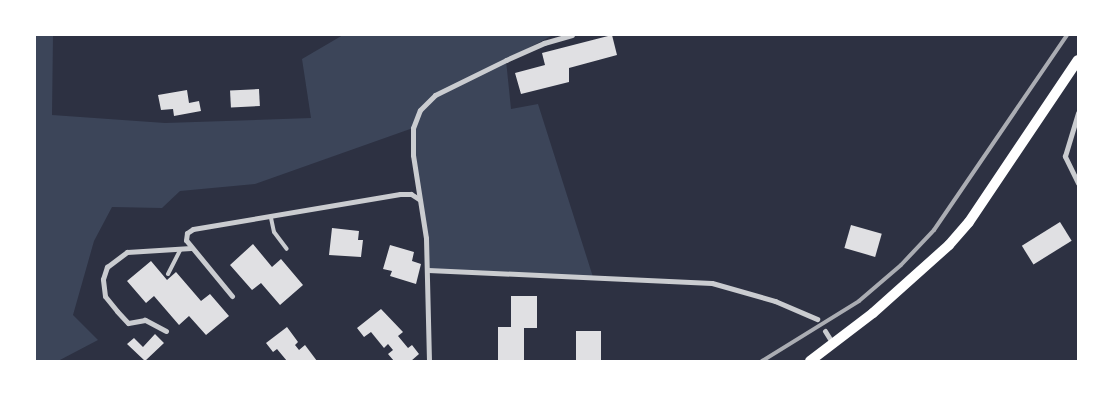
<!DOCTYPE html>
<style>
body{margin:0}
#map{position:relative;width:1113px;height:396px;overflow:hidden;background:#2d3142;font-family:"Fira Sans",sans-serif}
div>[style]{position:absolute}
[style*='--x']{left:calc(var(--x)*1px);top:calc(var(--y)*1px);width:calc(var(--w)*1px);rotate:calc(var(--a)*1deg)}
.green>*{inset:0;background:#3c4559}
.building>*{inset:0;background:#e0e0e3;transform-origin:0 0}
.service>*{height:4px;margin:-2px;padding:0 2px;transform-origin:2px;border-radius:2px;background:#caccd0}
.minor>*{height:5px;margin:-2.5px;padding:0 2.5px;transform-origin:2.5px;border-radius:2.5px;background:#caccd0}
.secondary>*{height:10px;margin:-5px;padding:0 5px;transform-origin:5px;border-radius:5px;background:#fff}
.rail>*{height:4px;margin:-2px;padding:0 2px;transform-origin:2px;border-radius:2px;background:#abadb3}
span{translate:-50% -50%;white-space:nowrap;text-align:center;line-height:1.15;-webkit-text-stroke:4px #fff;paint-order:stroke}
.frame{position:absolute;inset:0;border:36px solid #fff;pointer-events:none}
</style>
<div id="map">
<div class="green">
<i style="clip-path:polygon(35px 35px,53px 35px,52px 115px,165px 123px,311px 118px,302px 59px,343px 35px,553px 35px,506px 60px,511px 109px,538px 104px,593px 277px,428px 270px,413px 128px,255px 184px,180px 191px,162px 208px,112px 207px,94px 241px,73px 315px,98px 340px,58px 361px,35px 361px)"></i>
</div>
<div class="building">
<i style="clip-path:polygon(612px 35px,617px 55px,569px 68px,569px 82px,521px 94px,515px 73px,545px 65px,542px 53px)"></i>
<i style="left:259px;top:89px;width:17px;height:29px;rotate:87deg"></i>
<i style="clip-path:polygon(187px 90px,189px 103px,199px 101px,201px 111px,174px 116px,173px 109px,161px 110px,158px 95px)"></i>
<i style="left:1060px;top:222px;width:22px;height:45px;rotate:58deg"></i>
<i style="left:851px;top:225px;width:32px;height:24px;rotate:16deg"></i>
<i style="clip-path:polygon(332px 228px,359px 231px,358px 240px,363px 240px,361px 257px,329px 255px)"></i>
<i style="clip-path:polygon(253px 244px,272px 267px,281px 259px,303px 285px,280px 305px,261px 283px,252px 290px,230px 265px)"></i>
<i style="clip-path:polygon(390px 245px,414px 252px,412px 261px,421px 264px,416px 284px,390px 276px,392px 271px,383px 269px)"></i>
<i style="clip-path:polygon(151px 261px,167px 280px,176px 272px,201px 301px,210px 294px,229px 316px,206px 335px,189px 316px,179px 325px,154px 296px,146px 303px,127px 281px)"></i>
<i style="clip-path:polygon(511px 296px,537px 296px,537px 328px,524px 328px,524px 361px,498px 361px,498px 327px,511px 327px)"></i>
<i style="clip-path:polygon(381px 309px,403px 332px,398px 336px,408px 348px,412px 345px,419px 354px,411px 361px,394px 361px,388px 354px,393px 350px,388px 344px,384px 348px,371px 332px,364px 337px,357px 328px)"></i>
<i style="clip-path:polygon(287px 327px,298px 342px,295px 345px,299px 350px,305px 345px,317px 361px,287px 361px,277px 349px,273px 352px,266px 343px)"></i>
<i style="left:576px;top:331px;width:25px;height:30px"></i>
<i style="clip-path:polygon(155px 334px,164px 343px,145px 361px,127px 344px,134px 338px,143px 347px)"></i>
</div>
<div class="service">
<i style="--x:271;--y:218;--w:14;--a:78"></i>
<i style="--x:274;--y:232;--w:21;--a:53"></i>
<i style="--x:168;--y:274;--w:27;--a:-63"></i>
</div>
<div class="minor">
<i style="--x:1078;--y:183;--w:30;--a:-116"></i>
<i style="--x:1065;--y:156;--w:45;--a:-73.2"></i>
<i style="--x:428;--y:270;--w:284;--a:2.6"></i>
<i style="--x:712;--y:283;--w:66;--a:15.9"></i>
<i style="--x:775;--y:301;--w:46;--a:23.2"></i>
<i style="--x:232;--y:296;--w:72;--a:-129.4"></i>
<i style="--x:186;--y:240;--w:7;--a:-82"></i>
<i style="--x:187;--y:233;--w:7;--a:-34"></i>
<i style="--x:193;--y:229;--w:210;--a:-9.6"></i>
<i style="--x:400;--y:194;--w:11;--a:0"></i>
<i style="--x:411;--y:194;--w:9;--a:32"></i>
<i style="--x:166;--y:331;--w:24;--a:-152"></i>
<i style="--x:145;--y:320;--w:17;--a:170"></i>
<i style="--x:128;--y:323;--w:16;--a:-133"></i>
<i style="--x:117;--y:311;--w:19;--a:-129"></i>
<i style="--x:105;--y:296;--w:17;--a:-97"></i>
<i style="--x:103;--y:279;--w:13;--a:-72"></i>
<i style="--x:107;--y:267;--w:25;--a:-37"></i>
<i style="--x:127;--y:252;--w:64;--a:-3.6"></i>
<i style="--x:825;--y:331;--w:15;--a:58"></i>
<i style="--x:429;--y:361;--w:123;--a:-91.4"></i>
<i style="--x:426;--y:238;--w:84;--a:-98.9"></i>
<i style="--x:413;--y:155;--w:27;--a:-90"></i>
<i style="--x:413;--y:128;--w:19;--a:-69"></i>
<i style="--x:420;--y:110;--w:21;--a:-45"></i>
<i style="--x:435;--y:95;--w:79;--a:-26.2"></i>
<i style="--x:506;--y:60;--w:42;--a:-24.1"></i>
<i style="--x:544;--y:43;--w:29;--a:-16"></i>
</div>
<div class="secondary">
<i style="--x:810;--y:361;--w:79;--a:-37.3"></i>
<i style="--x:873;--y:313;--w:102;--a:-41.8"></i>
<i style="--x:949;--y:245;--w:30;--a:-49"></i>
<i style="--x:969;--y:222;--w:195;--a:-56.1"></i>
</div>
<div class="rail">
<i style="--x:762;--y:361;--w:114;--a:-31.7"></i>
<i style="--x:859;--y:301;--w:55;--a:-40.6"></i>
<i style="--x:901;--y:265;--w:48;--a:-46.7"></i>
<i style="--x:934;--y:230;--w:236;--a:-55.7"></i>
</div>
<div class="frame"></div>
</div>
